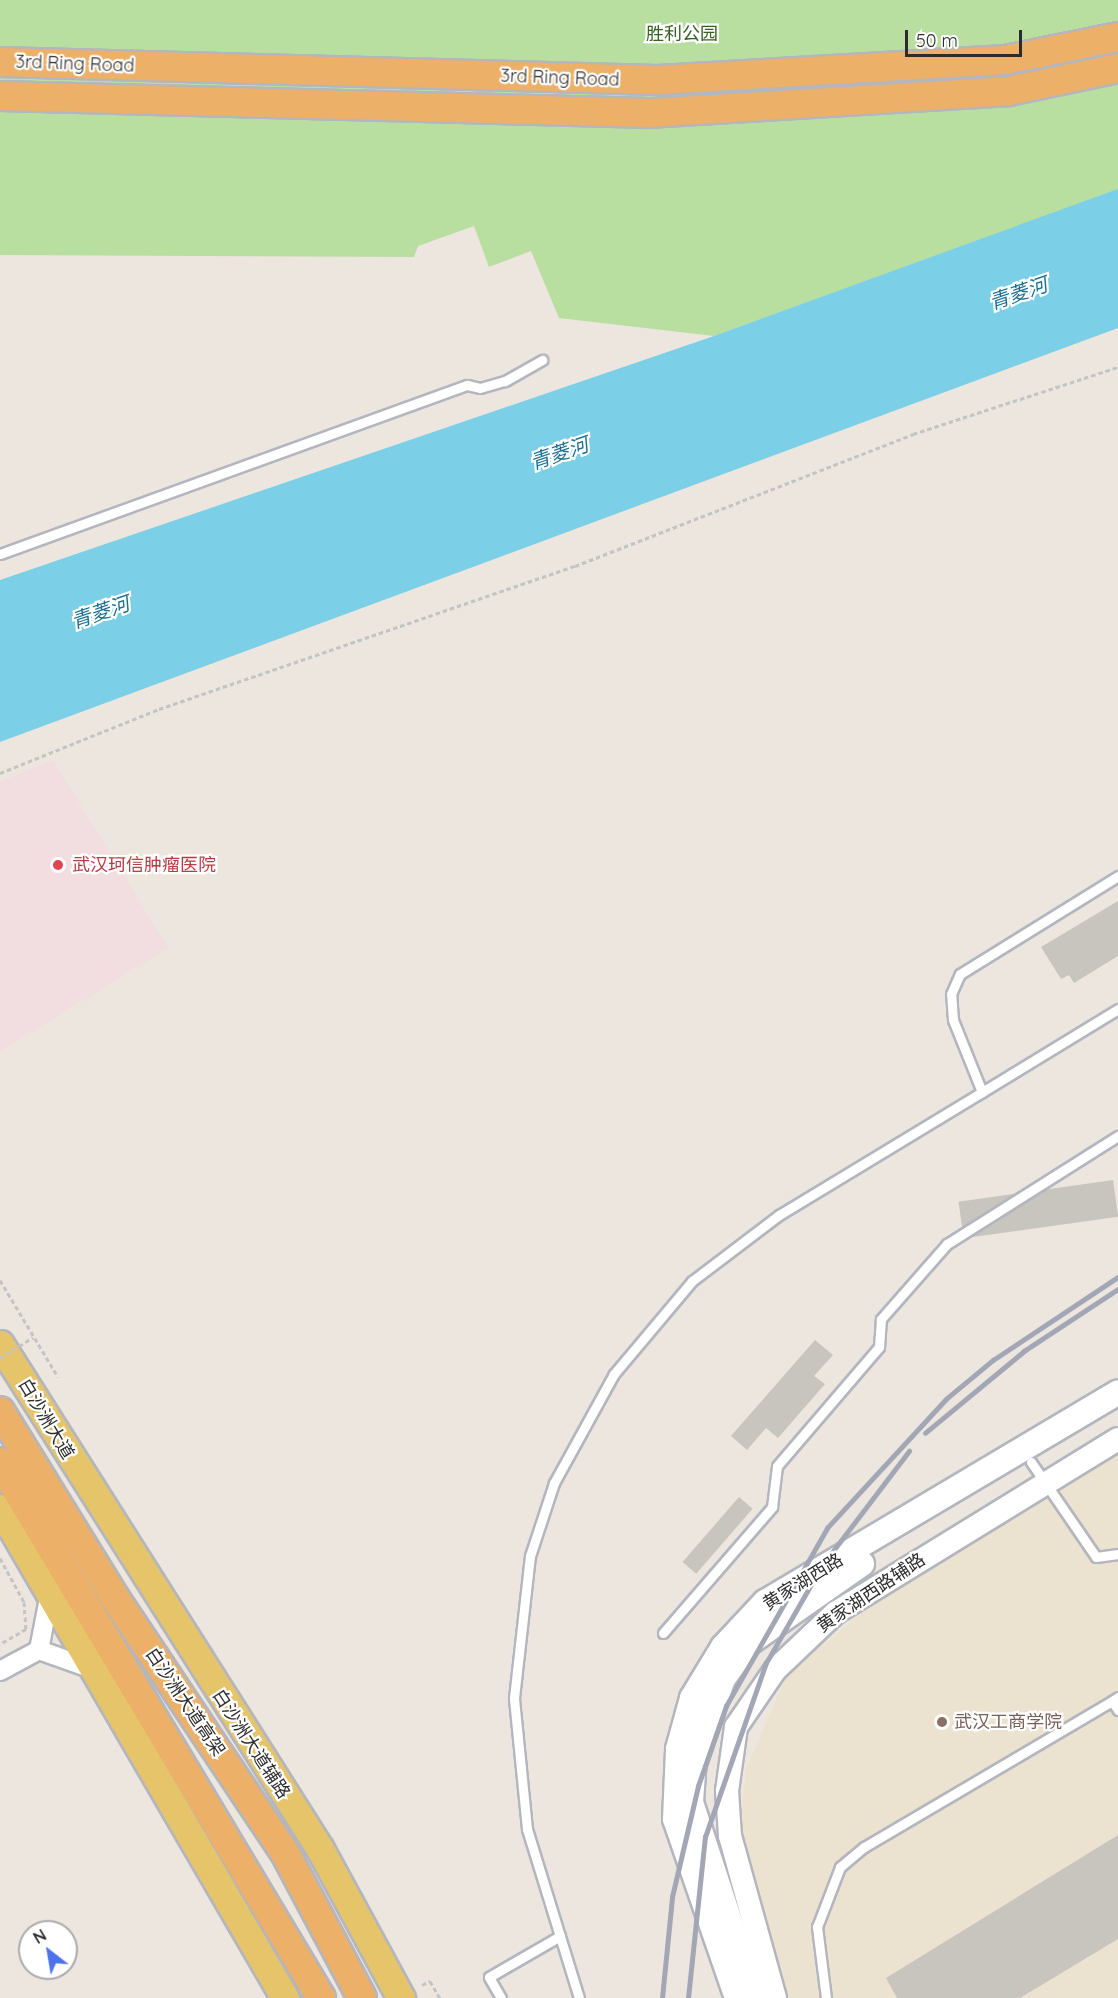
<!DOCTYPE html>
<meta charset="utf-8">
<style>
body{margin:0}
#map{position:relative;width:1118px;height:1998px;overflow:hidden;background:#ece6df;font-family:Quicksand,"Noto Sans SC",sans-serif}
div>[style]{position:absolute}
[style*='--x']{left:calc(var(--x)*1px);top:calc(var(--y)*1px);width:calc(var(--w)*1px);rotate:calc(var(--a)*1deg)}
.education>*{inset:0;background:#ece2d0}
.medical>*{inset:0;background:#f2dee0}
.green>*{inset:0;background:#b8dea0}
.water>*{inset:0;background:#7bcfe6}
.building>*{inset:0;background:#c8c4be;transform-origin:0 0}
.path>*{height:3px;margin-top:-1.5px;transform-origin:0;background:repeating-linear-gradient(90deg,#c4c4c4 0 4.5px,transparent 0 7.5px)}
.roads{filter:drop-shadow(2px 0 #b3b6be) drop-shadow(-2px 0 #b3b6be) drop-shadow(0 2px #b3b6be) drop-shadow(0 -2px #b3b6be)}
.service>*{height:9px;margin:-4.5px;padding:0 4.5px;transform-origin:4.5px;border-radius:4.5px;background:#fff}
.minor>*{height:18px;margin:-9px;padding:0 9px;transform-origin:9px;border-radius:9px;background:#fff}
.tertiary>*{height:22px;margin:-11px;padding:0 11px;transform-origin:11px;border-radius:11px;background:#fff}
.secondary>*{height:24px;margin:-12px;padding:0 12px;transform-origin:12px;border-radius:12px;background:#fff}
.primary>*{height:27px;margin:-13.5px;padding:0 13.5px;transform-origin:13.5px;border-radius:13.5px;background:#e6c46a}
.trunk>*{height:28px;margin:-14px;padding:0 14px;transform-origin:14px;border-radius:14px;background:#ecb068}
.rail>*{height:4.5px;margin:-2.25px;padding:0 2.25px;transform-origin:2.25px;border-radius:2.25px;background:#a2a6b5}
.path-bridge>*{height:3px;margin-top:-1.5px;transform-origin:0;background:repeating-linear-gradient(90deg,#c4c4c4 0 4.5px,transparent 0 7.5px)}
.dots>*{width:16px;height:16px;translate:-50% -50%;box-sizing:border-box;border:3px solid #fff;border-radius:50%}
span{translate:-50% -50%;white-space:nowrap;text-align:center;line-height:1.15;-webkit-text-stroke:4.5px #fff;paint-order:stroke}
.park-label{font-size:18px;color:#326420}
.street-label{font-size:18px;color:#2c2c2c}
.health-label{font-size:18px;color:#be3a42}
.left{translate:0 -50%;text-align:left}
.education-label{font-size:18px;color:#785e54}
.water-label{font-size:20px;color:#186f94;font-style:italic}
.north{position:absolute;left:18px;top:1920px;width:60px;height:60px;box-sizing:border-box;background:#fff;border:2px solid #ababab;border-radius:50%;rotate:329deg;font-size:16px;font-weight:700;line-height:24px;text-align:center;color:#2c2c2c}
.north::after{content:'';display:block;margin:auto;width:21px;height:27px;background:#4c72ec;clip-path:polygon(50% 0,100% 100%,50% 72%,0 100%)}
.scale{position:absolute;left:905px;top:30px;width:117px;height:27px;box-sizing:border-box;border:3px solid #2c2c2c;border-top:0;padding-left:8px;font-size:18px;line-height:21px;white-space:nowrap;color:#2c2c2c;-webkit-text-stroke:4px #fff;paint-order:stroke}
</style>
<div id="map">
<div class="education">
<i style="clip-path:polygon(1118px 1453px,1118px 1998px,780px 1998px,736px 1873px,746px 1769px,787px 1675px,882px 1596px)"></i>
</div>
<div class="medical">
<i style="clip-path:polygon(53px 760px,168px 948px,0 1052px,0 782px)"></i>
</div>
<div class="green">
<i style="clip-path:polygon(0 0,1118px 0,1118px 190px,714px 336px,559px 318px,531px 251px,489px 267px,474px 226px,418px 246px,414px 257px,0 255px)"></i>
</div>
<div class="water">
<i style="clip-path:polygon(1118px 189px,1118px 328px,0 742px,0 580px,714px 336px)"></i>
</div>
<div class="building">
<i style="clip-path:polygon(1118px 901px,1118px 956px,1074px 983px,1069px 975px,1061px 979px,1041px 947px)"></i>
<i style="left:1113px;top:1180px;width:37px;height:156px;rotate:82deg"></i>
<i style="clip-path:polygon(815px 1340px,833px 1355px,814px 1376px,825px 1384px,778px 1438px,766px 1428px,747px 1450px,731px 1436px)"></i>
<i style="left:739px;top:1497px;width:18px;height:86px;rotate:41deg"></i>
<i style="clip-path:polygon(1118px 1835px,1118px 1939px,1020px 1998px,897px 1998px,886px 1978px)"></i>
</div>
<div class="path">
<i style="--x:0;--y:773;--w:171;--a:-21.9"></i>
<i style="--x:159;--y:709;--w:440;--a:-19"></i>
<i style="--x:575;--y:566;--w:363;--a:-21.3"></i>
<i style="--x:913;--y:434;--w:216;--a:-18.1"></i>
<i style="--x:0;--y:1280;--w:113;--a:59.1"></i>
<i style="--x:0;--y:1558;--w:50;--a:61.4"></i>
<i style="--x:24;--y:1602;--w:27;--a:86"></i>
<i style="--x:26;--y:1629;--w:30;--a:150"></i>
<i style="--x:422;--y:1985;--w:9;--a:-27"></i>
<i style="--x:430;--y:1981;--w:20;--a:60"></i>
</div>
<div class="roads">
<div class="service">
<i style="--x:0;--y:554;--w:497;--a:-19.9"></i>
<i style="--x:467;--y:385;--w:13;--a:13"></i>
<i style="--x:480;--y:388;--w:26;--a:-16"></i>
<i style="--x:505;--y:381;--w:43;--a:-29.6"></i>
<i style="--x:982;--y:1092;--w:159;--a:-31.4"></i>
<i style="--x:1031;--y:1462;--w:115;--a:55.6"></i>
<i style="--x:1096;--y:1557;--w:22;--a:-8"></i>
<i style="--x:663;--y:1633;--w:167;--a:-49.1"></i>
<i style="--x:772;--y:1507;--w:41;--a:-83"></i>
<i style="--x:777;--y:1466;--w:157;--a:-49.4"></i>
<i style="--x:879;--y:1347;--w:28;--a:-86"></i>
<i style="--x:881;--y:1319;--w:100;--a:-48.7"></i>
<i style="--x:947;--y:1244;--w:202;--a:-32.3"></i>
<i style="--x:1118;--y:1697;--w:7;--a:146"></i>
<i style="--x:1112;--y:1701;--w:11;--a:56"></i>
<i style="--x:501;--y:1998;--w:24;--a:-120"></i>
<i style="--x:489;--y:1977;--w:82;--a:-30"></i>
<i style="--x:579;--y:1998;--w:177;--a:-107.1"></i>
<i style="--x:527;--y:1829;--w:132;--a:-95.7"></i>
<i style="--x:514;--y:1698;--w:143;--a:-83.6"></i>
<i style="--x:530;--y:1556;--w:77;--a:-71.8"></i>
<i style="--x:554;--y:1483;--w:124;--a:-61.2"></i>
<i style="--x:614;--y:1374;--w:121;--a:-50"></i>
<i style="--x:692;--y:1281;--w:109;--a:-37.2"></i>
<i style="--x:779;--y:1215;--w:237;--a:-31.2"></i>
<i style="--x:982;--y:1092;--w:78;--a:-111.9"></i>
<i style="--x:953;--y:1020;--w:26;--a:-94"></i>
<i style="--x:951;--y:994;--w:22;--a:-66"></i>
<i style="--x:960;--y:974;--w:186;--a:-31.8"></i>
<i style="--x:826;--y:1998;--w:72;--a:-97.2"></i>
<i style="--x:817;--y:1927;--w:64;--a:-69"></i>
<i style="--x:840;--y:1867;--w:31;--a:-40"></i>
<i style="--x:864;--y:1847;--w:288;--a:-30.5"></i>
</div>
<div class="minor">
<i style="--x:39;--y:1650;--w:56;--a:19.7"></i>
<i style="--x:39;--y:1650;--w:53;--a:-79.1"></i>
<i style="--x:0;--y:1671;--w:44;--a:-28.3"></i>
</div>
<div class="tertiary">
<i style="--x:775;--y:1998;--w:168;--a:-105.5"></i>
<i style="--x:730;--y:1836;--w:45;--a:-93.8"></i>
<i style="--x:727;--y:1791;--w:65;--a:-82"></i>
<i style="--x:736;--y:1727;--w:69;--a:-55.6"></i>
<i style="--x:775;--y:1670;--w:83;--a:-43.5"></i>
<i style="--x:835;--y:1613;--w:332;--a:-31.6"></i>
</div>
<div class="secondary">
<i style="--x:737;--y:1998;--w:189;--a:-109.1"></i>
<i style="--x:675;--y:1819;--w:70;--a:-87.5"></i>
<i style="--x:678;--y:1749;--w:53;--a:-74.6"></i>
<i style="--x:692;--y:1698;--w:60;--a:-58.7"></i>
<i style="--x:723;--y:1647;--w:62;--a:-47"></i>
<i style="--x:765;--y:1602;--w:411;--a:-30.7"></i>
<i style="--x:755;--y:1998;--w:206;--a:-108.1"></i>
<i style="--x:691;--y:1802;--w:39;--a:-86"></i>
<i style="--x:694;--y:1763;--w:89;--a:-71"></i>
<i style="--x:723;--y:1679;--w:44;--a:-54.2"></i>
<i style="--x:749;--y:1643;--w:138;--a:-35"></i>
</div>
<div class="primary">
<i style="--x:0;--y:1344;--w:598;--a:57.64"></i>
<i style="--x:320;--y:1849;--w:170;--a:61.5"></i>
<i style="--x:0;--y:1508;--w:567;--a:59.82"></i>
</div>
<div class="trunk">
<i style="--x:0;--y:62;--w:658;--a:1.57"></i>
<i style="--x:658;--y:80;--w:348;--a:-3.3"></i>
<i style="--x:1005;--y:60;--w:115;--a:-11.5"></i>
<i style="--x:0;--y:96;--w:650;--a:1.5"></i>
<i style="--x:650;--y:113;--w:360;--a:-3.5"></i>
<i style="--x:1009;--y:91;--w:111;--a:-11.9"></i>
<i style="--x:0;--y:1411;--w:220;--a:58.4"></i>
<i style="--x:115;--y:1598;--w:304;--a:56.3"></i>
<i style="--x:284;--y:1851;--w:166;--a:62"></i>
<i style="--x:0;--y:1462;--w:625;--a:59.08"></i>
</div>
</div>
<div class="rail">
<i style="--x:925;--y:1433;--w:129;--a:-39.6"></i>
<i style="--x:1024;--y:1351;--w:113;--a:-33.4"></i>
<i style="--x:662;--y:1998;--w:101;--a:-84.3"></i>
<i style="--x:672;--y:1897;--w:114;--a:-76.8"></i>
<i style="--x:698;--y:1786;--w:85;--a:-70.7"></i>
<i style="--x:726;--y:1706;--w:205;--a:-60.4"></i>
<i style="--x:827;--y:1528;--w:176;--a:-47.3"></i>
<i style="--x:946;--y:1399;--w:61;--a:-39.7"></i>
<i style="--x:993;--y:1360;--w:150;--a:-33.6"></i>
<i style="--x:688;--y:1998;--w:162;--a:-84"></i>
<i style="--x:705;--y:1837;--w:184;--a:-70.7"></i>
<i style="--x:766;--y:1663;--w:114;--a:-60.1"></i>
<i style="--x:823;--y:1564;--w:142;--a:-52.7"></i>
</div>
<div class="path-bridge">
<i style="--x:0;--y:1358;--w:39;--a:-32"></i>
</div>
<div class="dots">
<i style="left:58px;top:865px;background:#e0444e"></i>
<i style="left:942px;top:1722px;background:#8d6e63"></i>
</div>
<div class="park-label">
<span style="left:682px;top:34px">胜利公园</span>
</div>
<div class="street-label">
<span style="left:75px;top:64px;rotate:2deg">3rd Ring Road</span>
<span style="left:560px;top:78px;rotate:2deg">3rd Ring Road</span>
<span style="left:46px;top:1419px;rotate:59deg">白沙洲大道</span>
<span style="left:803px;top:1582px;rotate:-32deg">黄家湖西路</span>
<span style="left:871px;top:1593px;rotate:-34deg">黄家湖西路辅路</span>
<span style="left:185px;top:1702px;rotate:56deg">白沙洲大道高架</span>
<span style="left:251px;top:1744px;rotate:57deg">白沙洲大道辅路</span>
</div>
<div class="health-label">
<span class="left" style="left:72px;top:865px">武汉珂信肿瘤医院</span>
</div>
<div class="education-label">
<span class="left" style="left:954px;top:1722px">武汉工商学院</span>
</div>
<div class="water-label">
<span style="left:1018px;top:293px;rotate:-19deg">青菱河</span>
<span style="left:559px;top:453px;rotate:-19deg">青菱河</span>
<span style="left:100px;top:612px;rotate:-19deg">青菱河</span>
</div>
<div class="north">N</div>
<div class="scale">50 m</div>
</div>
